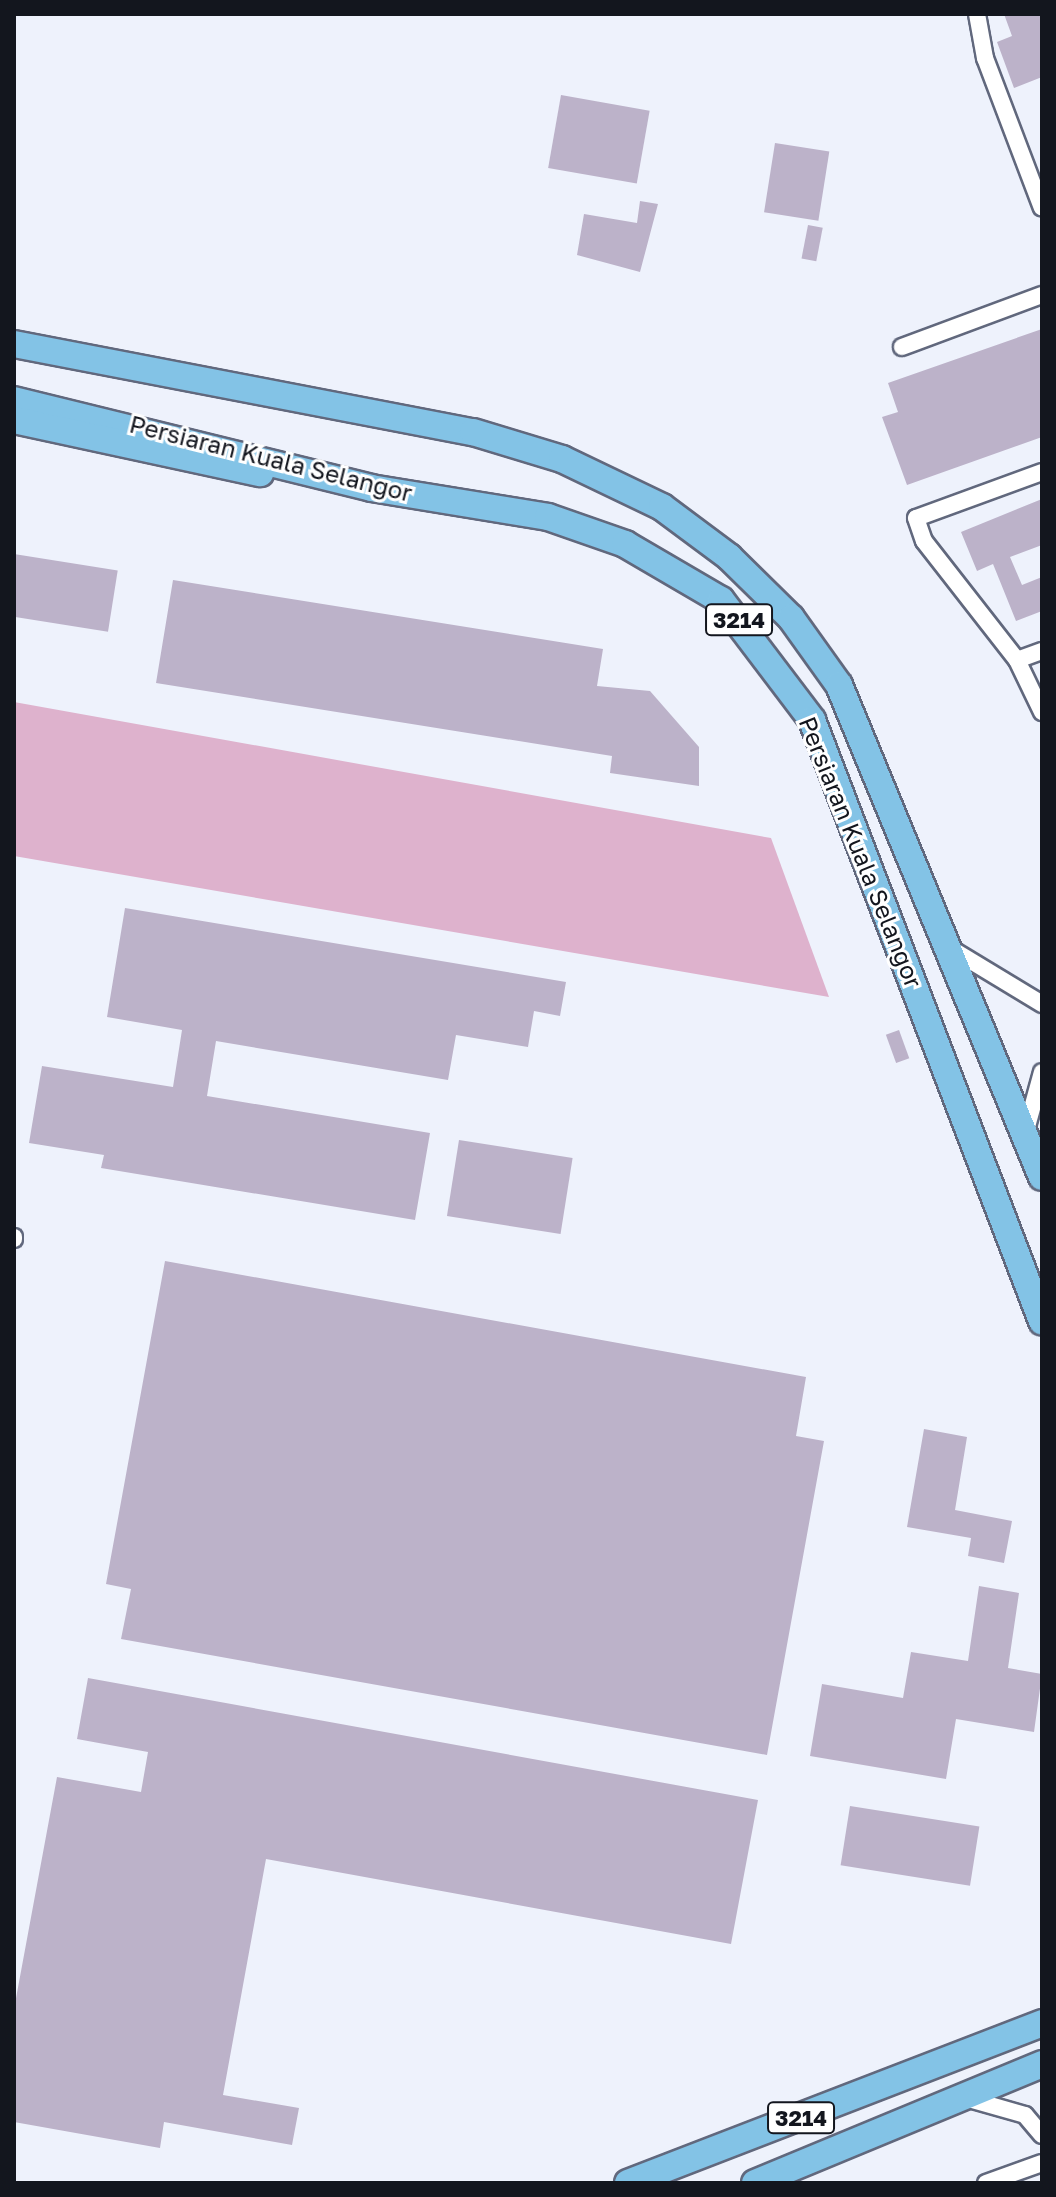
<!DOCTYPE html>
<style>
body{margin:0}
#map{position:relative;width:1056px;height:2197px;overflow:hidden;background:#eef2fc;font-family:"Golos Text",sans-serif}
div>[style]{position:absolute}
[style*='--x']{left:calc(var(--x)*1px);top:calc(var(--y)*1px);width:calc(var(--w)*1px);rotate:calc(var(--a)*1deg)}
.green>*{inset:0;background:#deb2cd}
.building>*{inset:0;background:#bcb2c9;transform-origin:0 0}
.roads{filter:drop-shadow(2px 0 #61687d) drop-shadow(-2px 0 #61687d) drop-shadow(0 2px #61687d) drop-shadow(0 -2px #61687d)}
.minor>*{height:16px;margin:-8px;padding:0 8px;transform-origin:8px;border-radius:8px;background:#fff}
.primary>*{height:26px;margin:-13px;padding:0 13px;transform-origin:13px;border-radius:13px;background:#83c3e6}
span{translate:-50% -50%;white-space:nowrap;text-align:center;line-height:1.15;-webkit-text-stroke:6px #fff;paint-order:stroke}
.shield-label span{padding:2px 6px;background:#fff;border:2px solid;border-radius:6px;-webkit-text-stroke-width:0}
.shield-label{font-size:22px;color:#13161e;font-weight:700}
.street-label{font-size:24px;color:#13161e}
.frame{position:absolute;inset:0;border:16px solid #13161e;pointer-events:none}
</style>
<div id="map">
<div class="green">
<i style="clip-path:polygon(14px 702px,771px 838px,829px 997px,14px 856px)"></i>
</div>
<div class="building">
<i style="clip-path:polygon(1004px 14px,1042px 14px,1042px 77px,1014px 88px,997px 42px,1012px 36px)"></i>
<i style="left:561px;top:95px;width:90px;height:74px;rotate:10deg"></i>
<i style="left:775px;top:143px;width:55px;height:70px;rotate:9deg"></i>
<i style="clip-path:polygon(640px 201px,658px 204px,640px 272px,577px 255px,584px 214px,637px 223px)"></i>
<i style="left:808px;top:225px;width:15px;height:34px;rotate:11deg"></i>
<i style="clip-path:polygon(1042px 329px,1042px 437px,907px 485px,882px 417px,898px 412px,888px 383px)"></i>
<i style="clip-path:polygon(1042px 499px,1042px 545px,1010px 557px,1022px 585px,1042px 577px,1042px 611px,1016px 621px,993px 564px,977px 571px,961px 532px)"></i>
<i style="left:14px;top:554px;width:105px;height:62px;rotate:9deg"></i>
<i style="clip-path:polygon(173px 580px,603px 649px,597px 686px,650px 691px,699px 747px,699px 786px,610px 773px,612px 756px,156px 683px)"></i>
<i style="clip-path:polygon(125px 908px,566px 982px,560px 1016px,534px 1011px,528px 1047px,456px 1035px,448px 1080px,216px 1041px,207px 1096px,430px 1133px,415px 1220px,101px 1168px,104px 1155px,29px 1143px,42px 1066px,173px 1087px,182px 1030px,107px 1017px)"></i>
<i style="left:899px;top:1030px;width:30px;height:14px;rotate:70deg"></i>
<i style="left:459px;top:1140px;width:115px;height:77px;rotate:9deg"></i>
<i style="clip-path:polygon(165px 1261px,806px 1377px,796px 1436px,824px 1441px,767px 1755px,121px 1639px,131px 1589px,106px 1584px)"></i>
<i style="clip-path:polygon(924px 1429px,967px 1437px,955px 1510px,1012px 1521px,1004px 1563px,968px 1556px,971px 1538px,907px 1527px)"></i>
<i style="clip-path:polygon(979px 1586px,1019px 1593px,1008px 1668px,1042px 1674px,1034px 1732px,956px 1719px,946px 1779px,810px 1756px,822px 1684px,903px 1698px,911px 1652px,968px 1661px)"></i>
<i style="clip-path:polygon(88px 1678px,758px 1800px,731px 1944px,266px 1859px,223px 2095px,299px 2108px,292px 2145px,164px 2122px,160px 2148px,14px 2122px,14px 2009px,57px 1777px,141px 1792px,148px 1752px,77px 1739px)"></i>
<i style="left:850px;top:1806px;width:131px;height:60px;rotate:9deg"></i>
</div>
<div class="roads">
<div class="minor">
<i style="--x:977;--y:14;--w:45;--a:79.7"></i>
<i style="--x:985;--y:58;--w:160;--a:69.2"></i>
<i style="--x:902;--y:347;--w:149;--a:-20.4"></i>
<i style="--x:1042;--y:472;--w:134;--a:159.9"></i>
<i style="--x:916;--y:518;--w:24;--a:71"></i>
<i style="--x:924;--y:541;--w:151;--a:52"></i>
<i style="--x:1017;--y:660;--w:58;--a:64.3"></i>
<i style="--x:1017;--y:660;--w:27;--a:-20"></i>
<i style="--x:948;--y:947;--w:110;--a:31.2"></i>
<i style="--x:1025;--y:1134;--w:64;--a:-74.7"></i>
<i style="--x:14;--y:1237;--w:2;--a:90"></i>
<i style="--x:969;--y:2099;--w:58;--a:15.9"></i>
<i style="--x:1025;--y:2115;--w:26;--a:50"></i>
<i style="--x:986;--y:2183;--w:59;--a:-19.7"></i>
</div>
<div class="primary">
<i style="--x:14;--y:344;--w:467;--a:10.9"></i>
<i style="--x:473;--y:432;--w:93;--a:16.9"></i>
<i style="--x:562;--y:459;--w:111;--a:25.6"></i>
<i style="--x:662;--y:507;--w:84;--a:36.7"></i>
<i style="--x:729;--y:557;--w:87;--a:44.5"></i>
<i style="--x:791;--y:618;--w:82;--a:54.4"></i>
<i style="--x:839;--y:685;--w:532;--a:67.58"></i>
<i style="--x:14;--y:400;--w:368;--a:13.8"></i>
<i style="--x:371;--y:488;--w:179;--a:9.3"></i>
<i style="--x:548;--y:517;--w:82;--a:19.3"></i>
<i style="--x:625;--y:544;--w:111;--a:30.3"></i>
<i style="--x:721;--y:600;--w:151;--a:52.8"></i>
<i style="--x:812;--y:720;--w:644;--a:69.06"></i>
<i style="--x:14;--y:420;--w:252;--a:12.2"></i>
<i style="--x:628;--y:2183;--w:444;--a:-21.1"></i>
<i style="--x:755;--y:2183;--w:311;--a:-22.5"></i>
</div>
</div>
<div class="shield-label">
<span style="left:739px;top:620px">3214</span>
<span style="left:801px;top:2118px">3214</span>
</div>
<div class="street-label">
<span style="left:271px;top:458px;rotate:14deg">Persiaran Kuala Selangor</span>
<span style="left:861px;top:852px;rotate:68deg">Persiaran Kuala Selangor</span>
</div>
<div class="frame"></div>
</div>
